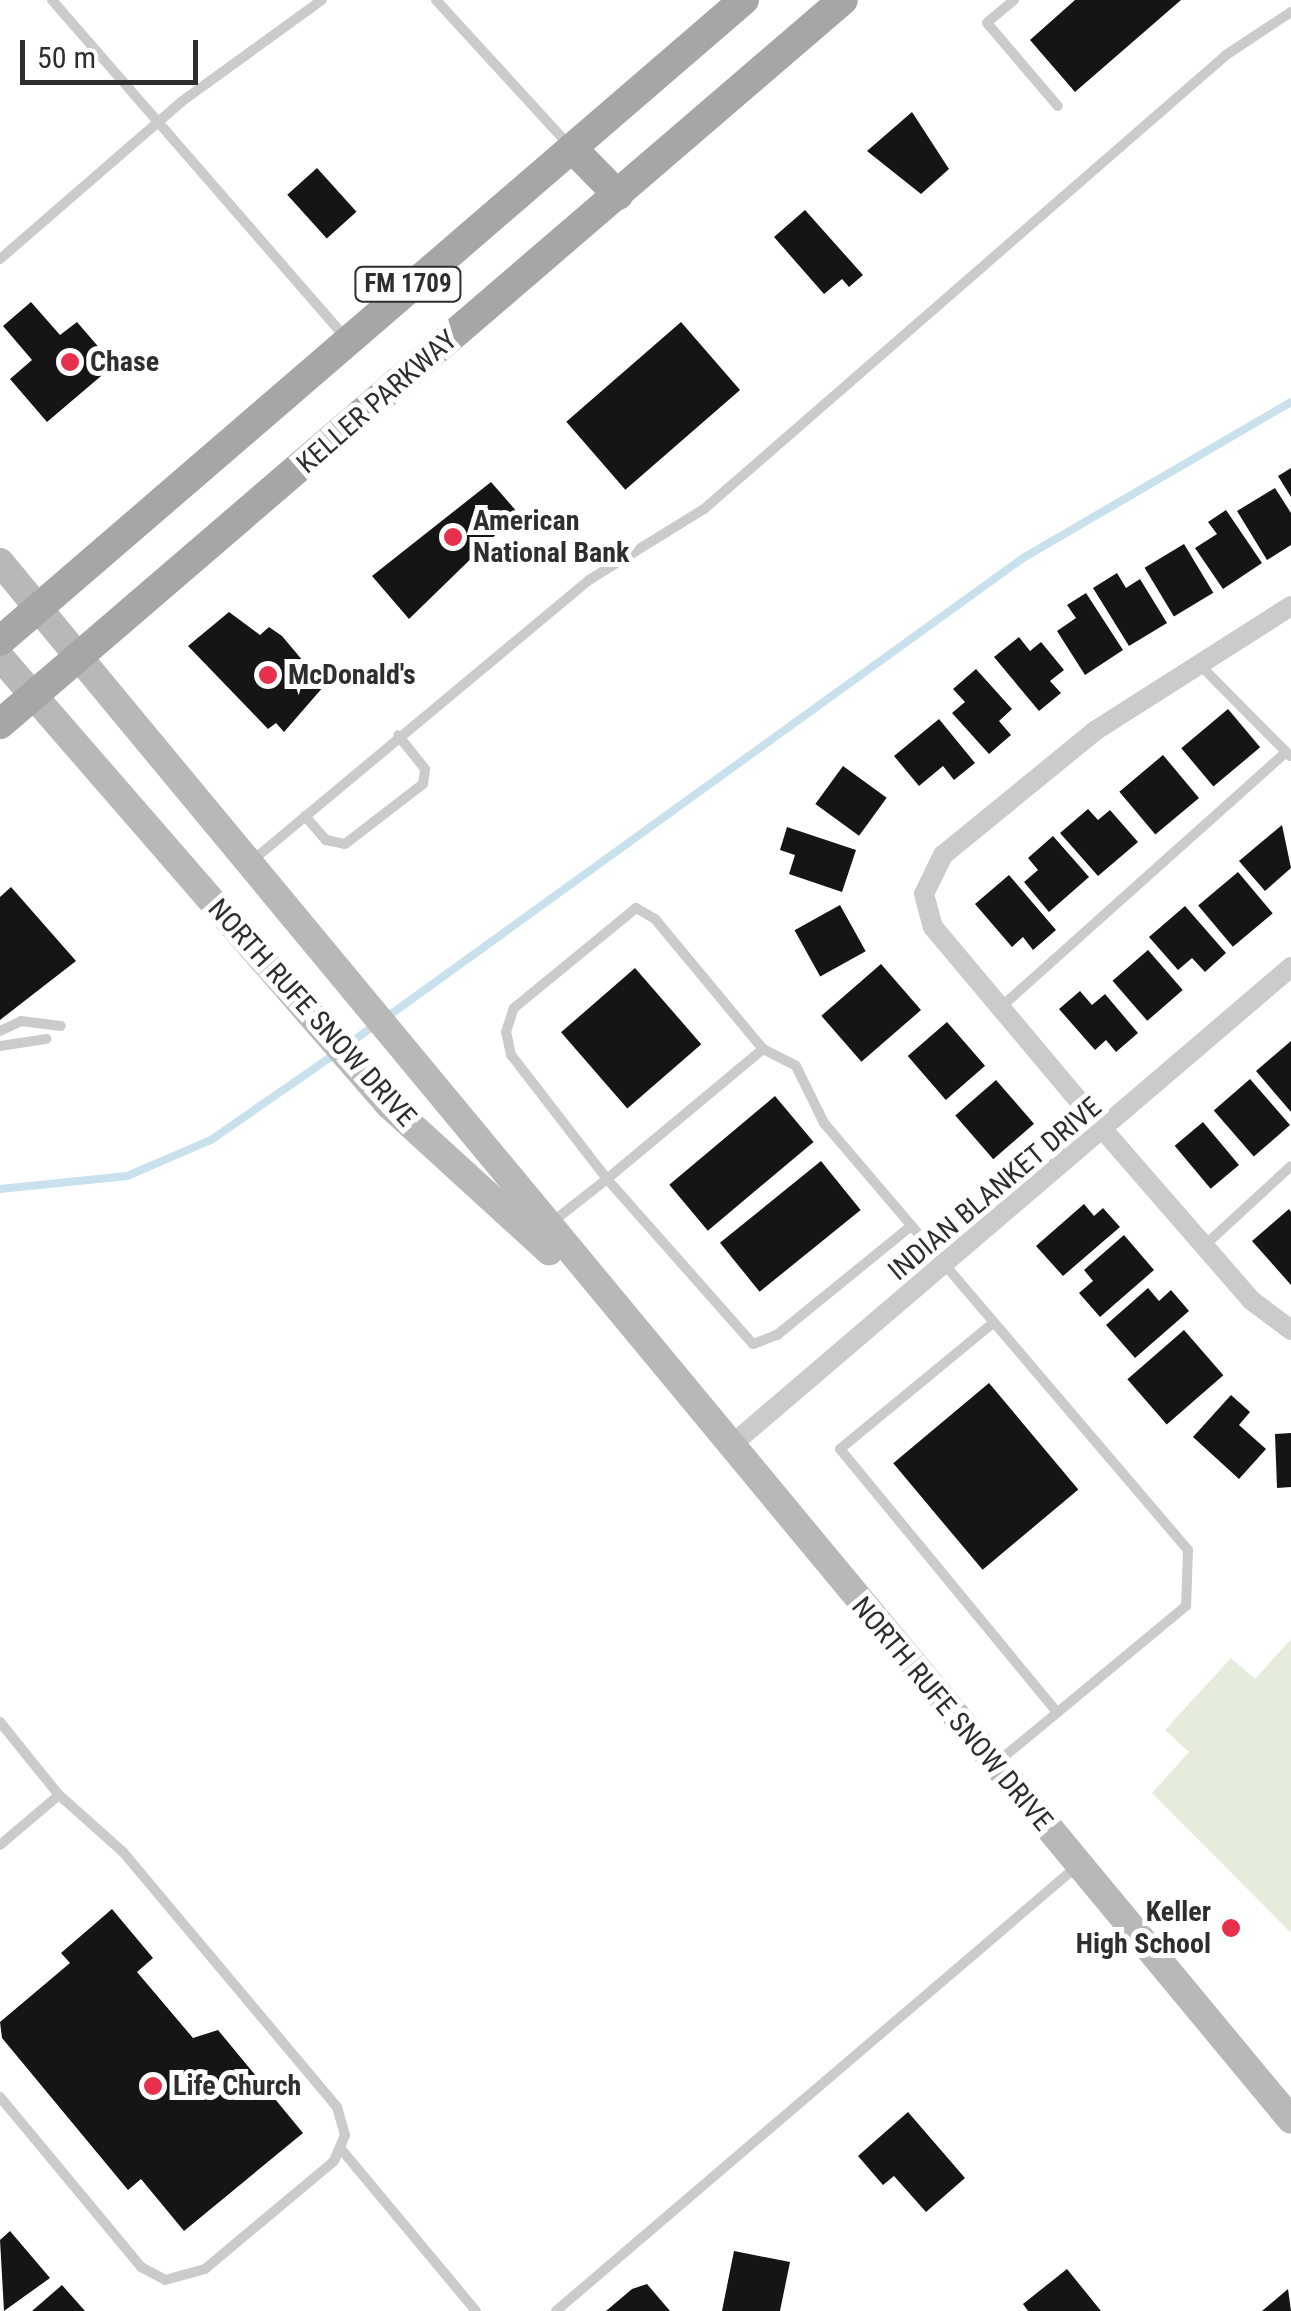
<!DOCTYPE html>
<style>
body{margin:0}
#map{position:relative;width:1291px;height:2311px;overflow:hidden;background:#fff;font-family:"Roboto Condensed",sans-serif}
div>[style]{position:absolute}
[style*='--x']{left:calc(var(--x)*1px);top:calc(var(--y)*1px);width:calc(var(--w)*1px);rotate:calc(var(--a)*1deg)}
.green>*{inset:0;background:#e6ecdc}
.stream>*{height:8px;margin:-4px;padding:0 4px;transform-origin:4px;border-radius:4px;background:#c8e1ec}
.building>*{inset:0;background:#151515;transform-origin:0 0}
.lane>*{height:10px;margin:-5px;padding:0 5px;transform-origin:5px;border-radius:5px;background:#cbcbcb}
.street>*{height:20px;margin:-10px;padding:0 10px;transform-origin:10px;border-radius:10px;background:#cbcbcb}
.secondary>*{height:28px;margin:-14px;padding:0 14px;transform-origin:14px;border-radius:14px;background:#b8b8b8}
.primary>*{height:30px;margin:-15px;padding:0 15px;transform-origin:15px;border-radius:15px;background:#a6a6a6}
.dots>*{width:28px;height:28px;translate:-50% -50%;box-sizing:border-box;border:5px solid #fff;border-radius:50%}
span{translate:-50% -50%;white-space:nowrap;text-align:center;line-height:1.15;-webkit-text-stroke:10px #fff;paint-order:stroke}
.shield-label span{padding:2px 8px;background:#fff;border:2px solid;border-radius:8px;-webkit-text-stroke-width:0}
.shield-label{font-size:25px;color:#2e2e2e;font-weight:700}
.poi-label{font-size:28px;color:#2e2e2e;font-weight:700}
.left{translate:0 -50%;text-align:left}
.right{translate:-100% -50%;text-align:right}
.street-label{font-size:28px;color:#2e2e2e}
.scale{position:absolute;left:20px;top:40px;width:178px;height:45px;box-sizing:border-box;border:5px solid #2e2e2e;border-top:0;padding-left:12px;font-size:30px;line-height:35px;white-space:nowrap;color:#2e2e2e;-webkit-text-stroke:8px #fff;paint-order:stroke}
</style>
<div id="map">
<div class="green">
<i style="clip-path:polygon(1291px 1639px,1291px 1933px,1152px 1793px,1189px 1752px,1165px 1730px,1231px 1658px,1255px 1679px)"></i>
</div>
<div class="stream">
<i style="--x:387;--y:1017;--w:784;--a:-35.82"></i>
<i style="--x:1023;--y:558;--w:310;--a:-30.2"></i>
<i style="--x:346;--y:1046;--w:36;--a:-36"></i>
<i style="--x:0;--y:1189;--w:128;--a:-5.8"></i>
<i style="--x:127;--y:1176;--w:91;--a:-23.2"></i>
<i style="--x:211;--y:1140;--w:151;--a:-34.7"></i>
</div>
<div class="building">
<i style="clip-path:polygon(1075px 0,1181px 0,1075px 92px,1030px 40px)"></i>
<i style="clip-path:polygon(912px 112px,949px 169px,921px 194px,867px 151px)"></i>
<i style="left:317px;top:168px;width:59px;height:40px;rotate:48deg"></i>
<i style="clip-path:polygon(805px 210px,863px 275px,849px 287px,842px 279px,824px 294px,774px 237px)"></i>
<i style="clip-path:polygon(31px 302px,60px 335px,77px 322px,114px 365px,47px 422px,10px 379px,32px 360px,3px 326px)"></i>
<i style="left:681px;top:322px;width:90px;height:152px;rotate:49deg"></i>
<i style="clip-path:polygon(1291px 468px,1291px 497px,1278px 476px)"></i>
<i style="clip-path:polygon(491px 482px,518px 513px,409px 619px,372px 576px)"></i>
<i style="clip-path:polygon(1275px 488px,1291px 513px,1291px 545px,1267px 560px,1237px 511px)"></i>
<i style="clip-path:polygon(1226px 510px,1262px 563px,1223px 589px,1195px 548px,1217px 534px,1208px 522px)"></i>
<i style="left:1184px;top:544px;width:57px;height:46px;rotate:59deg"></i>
<i style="clip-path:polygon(1117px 573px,1126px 588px,1140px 579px,1167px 623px,1129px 646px,1093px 588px)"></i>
<i style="clip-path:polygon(1086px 593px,1123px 650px,1085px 675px,1057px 631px,1076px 618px,1067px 605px)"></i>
<i style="clip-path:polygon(229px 612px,260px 635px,269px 627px,282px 636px,324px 686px,284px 732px,276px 723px,268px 729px,188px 646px)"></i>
<i style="clip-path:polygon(1019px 637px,1030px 651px,1041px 642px,1064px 670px,1050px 681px,1061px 693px,1039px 711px,994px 657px)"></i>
<i style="clip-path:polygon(976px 669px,1012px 709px,999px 721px,1011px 735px,989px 754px,952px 713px,965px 702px,953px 689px)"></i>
<i style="left:1228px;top:709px;width:50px;height:61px;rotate:50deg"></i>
<i style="clip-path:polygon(939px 719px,975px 763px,954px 780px,943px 766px,919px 786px,894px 756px)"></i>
<i style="left:1163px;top:755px;width:56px;height:57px;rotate:50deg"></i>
<i style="left:843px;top:766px;width:54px;height:47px;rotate:36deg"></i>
<i style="clip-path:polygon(1088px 809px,1098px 820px,1110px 810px,1138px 842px,1098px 876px,1060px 833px)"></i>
<i style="clip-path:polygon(1282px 825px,1291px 868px,1265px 891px,1239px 861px)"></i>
<i style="clip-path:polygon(787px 827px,856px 850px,842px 892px,789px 874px,795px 855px,780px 850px)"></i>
<i style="clip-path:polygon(1053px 836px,1089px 877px,1049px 912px,1024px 882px,1038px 870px,1028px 858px)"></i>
<i style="left:1238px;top:872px;width:54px;height:52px;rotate:50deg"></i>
<i style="clip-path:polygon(1009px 875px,1056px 930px,1033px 950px,1023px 937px,1012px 947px,975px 904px)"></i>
<i style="clip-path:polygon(11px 887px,76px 961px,0 1020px,0 897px)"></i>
<i style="left:840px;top:905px;width:53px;height:52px;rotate:61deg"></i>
<i style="clip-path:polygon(1185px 906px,1226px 953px,1205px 972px,1192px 958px,1178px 970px,1149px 937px)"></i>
<i style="left:1148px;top:950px;width:53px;height:47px;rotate:49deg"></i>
<i style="left:881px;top:964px;width:61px;height:79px;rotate:49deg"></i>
<i style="left:635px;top:968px;width:101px;height:98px;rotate:49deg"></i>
<i style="clip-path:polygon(1080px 991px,1092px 1005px,1105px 994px,1138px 1033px,1116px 1052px,1106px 1040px,1095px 1050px,1059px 1009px)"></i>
<i style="left:947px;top:1022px;width:58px;height:52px;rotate:49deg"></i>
<i style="clip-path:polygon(1291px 1041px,1291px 1112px,1256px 1071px)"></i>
<i style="left:1250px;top:1079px;width:61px;height:48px;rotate:49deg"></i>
<i style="left:996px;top:1080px;width:58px;height:54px;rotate:49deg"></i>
<i style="left:775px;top:1096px;width:60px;height:138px;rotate:50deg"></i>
<i style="left:1203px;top:1122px;width:56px;height:37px;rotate:50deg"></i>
<i style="left:821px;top:1161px;width:63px;height:130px;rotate:51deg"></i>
<i style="clip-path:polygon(1084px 1204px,1094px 1216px,1103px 1208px,1120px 1227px,1063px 1276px,1036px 1246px)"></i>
<i style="clip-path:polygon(1289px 1209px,1291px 1212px,1291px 1285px,1252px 1241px)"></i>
<i style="clip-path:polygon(1124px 1235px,1154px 1270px,1100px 1317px,1079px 1293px,1093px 1281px,1084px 1270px)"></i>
<i style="clip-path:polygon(1148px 1288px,1159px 1301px,1171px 1290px,1189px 1311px,1135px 1358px,1106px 1325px)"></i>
<i style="left:1184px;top:1330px;width:60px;height:75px;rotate:49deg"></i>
<i style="left:989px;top:1383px;width:139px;height:125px;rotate:50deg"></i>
<i style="clip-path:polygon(1231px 1395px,1250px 1412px,1239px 1425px,1266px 1449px,1239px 1479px,1193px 1437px)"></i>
<i style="clip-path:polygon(1291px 1433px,1291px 1487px,1277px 1488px,1275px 1434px)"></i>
<i style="clip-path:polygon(112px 1909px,153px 1958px,137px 1972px,193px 2038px,218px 2030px,303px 2133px,184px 2231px,141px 2179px,128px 2190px,2px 2038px,0 2022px,70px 1963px,61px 1953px)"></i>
<i style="clip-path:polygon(908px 2112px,965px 2178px,926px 2212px,894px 2176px,883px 2185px,858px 2156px)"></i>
<i style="clip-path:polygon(10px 2231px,50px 2278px,4px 2311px,0 2240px)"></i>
<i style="clip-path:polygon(734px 2251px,790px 2262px,780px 2311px,722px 2311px)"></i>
<i style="clip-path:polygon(1067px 2269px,1101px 2311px,1028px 2311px,1023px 2304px)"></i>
<i style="clip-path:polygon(647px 2284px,670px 2311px,606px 2311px,632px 2289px)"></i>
<i style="clip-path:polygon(62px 2285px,85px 2311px,32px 2311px)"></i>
<i style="clip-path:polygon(1288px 2289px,1291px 2311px,1262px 2311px)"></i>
</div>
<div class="lane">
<i style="--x:52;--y:0;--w:448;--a:49"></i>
<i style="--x:436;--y:0;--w:195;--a:47.5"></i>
<i style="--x:1014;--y:0;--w:35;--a:140"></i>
<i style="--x:987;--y:23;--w:109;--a:49.5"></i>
<i style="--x:0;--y:259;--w:240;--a:-40.9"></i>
<i style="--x:181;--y:102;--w:174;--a:-35.9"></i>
<i style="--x:1200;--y:665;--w:128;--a:45.3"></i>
<i style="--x:305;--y:816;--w:32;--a:49"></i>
<i style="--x:326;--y:840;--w:19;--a:12"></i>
<i style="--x:345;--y:844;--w:98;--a:-37.6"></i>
<i style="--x:423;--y:784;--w:15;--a:-82"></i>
<i style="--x:425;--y:769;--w:43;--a:-128.5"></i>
<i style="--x:253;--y:860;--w:437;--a:-39.8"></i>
<i style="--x:589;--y:580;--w:135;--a:-31.7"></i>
<i style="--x:704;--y:509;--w:692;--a:-41.01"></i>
<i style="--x:1226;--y:55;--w:78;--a:-33.5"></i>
<i style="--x:1001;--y:1007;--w:382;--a:-41.8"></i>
<i style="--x:0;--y:1031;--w:23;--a:-25"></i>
<i style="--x:21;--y:1021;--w:40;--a:7.1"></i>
<i style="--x:0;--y:1046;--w:47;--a:-8.7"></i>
<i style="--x:763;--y:1049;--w:203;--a:140.2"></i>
<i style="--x:607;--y:1179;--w:157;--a:-127.7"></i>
<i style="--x:511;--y:1055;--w:24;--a:-102"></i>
<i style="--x:506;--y:1032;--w:25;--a:-72"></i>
<i style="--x:514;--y:1008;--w:158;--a:-39.3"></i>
<i style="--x:636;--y:908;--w:22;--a:30"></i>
<i style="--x:655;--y:919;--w:169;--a:50.3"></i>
<i style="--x:763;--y:1049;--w:37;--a:27"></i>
<i style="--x:796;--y:1066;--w:64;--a:63.8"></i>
<i style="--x:824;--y:1123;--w:561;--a:49.55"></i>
<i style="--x:1188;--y:1550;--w:56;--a:92"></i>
<i style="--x:1186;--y:1606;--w:248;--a:140.4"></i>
<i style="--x:551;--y:1223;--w:71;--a:-38.2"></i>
<i style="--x:607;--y:1179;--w:220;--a:48.5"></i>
<i style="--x:753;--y:1344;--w:26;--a:-21"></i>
<i style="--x:777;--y:1335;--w:171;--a:-39.1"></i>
<i style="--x:1204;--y:1246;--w:118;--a:-42.6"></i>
<i style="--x:993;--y:1323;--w:198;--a:140.5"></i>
<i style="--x:840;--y:1449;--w:341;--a:50.5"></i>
<i style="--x:0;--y:1722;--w:94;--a:51.1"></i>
<i style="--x:59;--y:1795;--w:77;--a:139.7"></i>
<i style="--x:0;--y:2097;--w:221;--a:50.3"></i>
<i style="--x:141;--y:2267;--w:27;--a:28"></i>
<i style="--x:165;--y:2280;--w:41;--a:-15.4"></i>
<i style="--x:205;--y:2269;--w:168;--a:-39.9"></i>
<i style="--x:334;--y:2161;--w:28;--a:-67"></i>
<i style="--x:345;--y:2135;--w:29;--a:-106"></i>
<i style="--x:337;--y:2107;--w:333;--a:-130"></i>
<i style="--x:123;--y:1852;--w:86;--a:-138.3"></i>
<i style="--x:341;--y:2149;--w:211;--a:50.2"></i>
<i style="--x:556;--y:2311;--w:684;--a:-40.49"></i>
</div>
<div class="street">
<i style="--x:1291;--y:606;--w:232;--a:147.5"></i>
<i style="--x:1095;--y:731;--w:196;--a:140.8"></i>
<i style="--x:943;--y:855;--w:43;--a:116"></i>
<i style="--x:924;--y:894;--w:34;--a:75"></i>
<i style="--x:933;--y:927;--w:269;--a:50"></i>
<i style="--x:1106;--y:1133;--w:221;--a:49"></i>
<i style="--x:1251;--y:1300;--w:50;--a:36.9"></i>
<i style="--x:729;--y:1447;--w:739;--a:-40.5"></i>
</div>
<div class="secondary">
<i style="--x:0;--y:562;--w:2023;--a:50.35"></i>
<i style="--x:0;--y:657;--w:593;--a:49.03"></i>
<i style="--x:389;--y:1105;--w:217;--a:42.4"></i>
</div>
<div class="primary">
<i style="--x:572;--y:148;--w:66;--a:45.6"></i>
<i style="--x:0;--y:641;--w:982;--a:-40.75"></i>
<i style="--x:0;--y:724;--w:1111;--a:-40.66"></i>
</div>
<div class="dots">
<i style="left:70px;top:362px;background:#e6304c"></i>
<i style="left:453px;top:537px;background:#e6304c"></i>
<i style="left:268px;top:675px;background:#e6304c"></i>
<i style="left:1231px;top:1928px;background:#e6304c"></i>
<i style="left:153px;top:2086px;background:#e6304c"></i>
</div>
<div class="shield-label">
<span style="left:408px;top:284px">FM 1709</span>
</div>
<div class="poi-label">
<span class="left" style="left:90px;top:362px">Chase</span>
<span class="left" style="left:473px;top:537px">American<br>National Bank</span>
<span class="left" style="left:288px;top:675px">McDonald's</span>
<span class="right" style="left:1211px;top:1928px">Keller<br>High School</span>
<span class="left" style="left:173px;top:2086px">Life Church</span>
</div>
<div class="street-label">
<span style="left:377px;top:402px;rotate:-41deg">KELLER PARKWAY</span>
<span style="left:312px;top:1013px;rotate:48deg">NORTH RUFE SNOW DRIVE</span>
<span style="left:995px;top:1189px;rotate:-40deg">INDIAN BLANKET DRIVE</span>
<span style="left:952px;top:1714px;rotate:50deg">NORTH RUFE SNOW DRIVE</span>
</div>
<div class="scale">50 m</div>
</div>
